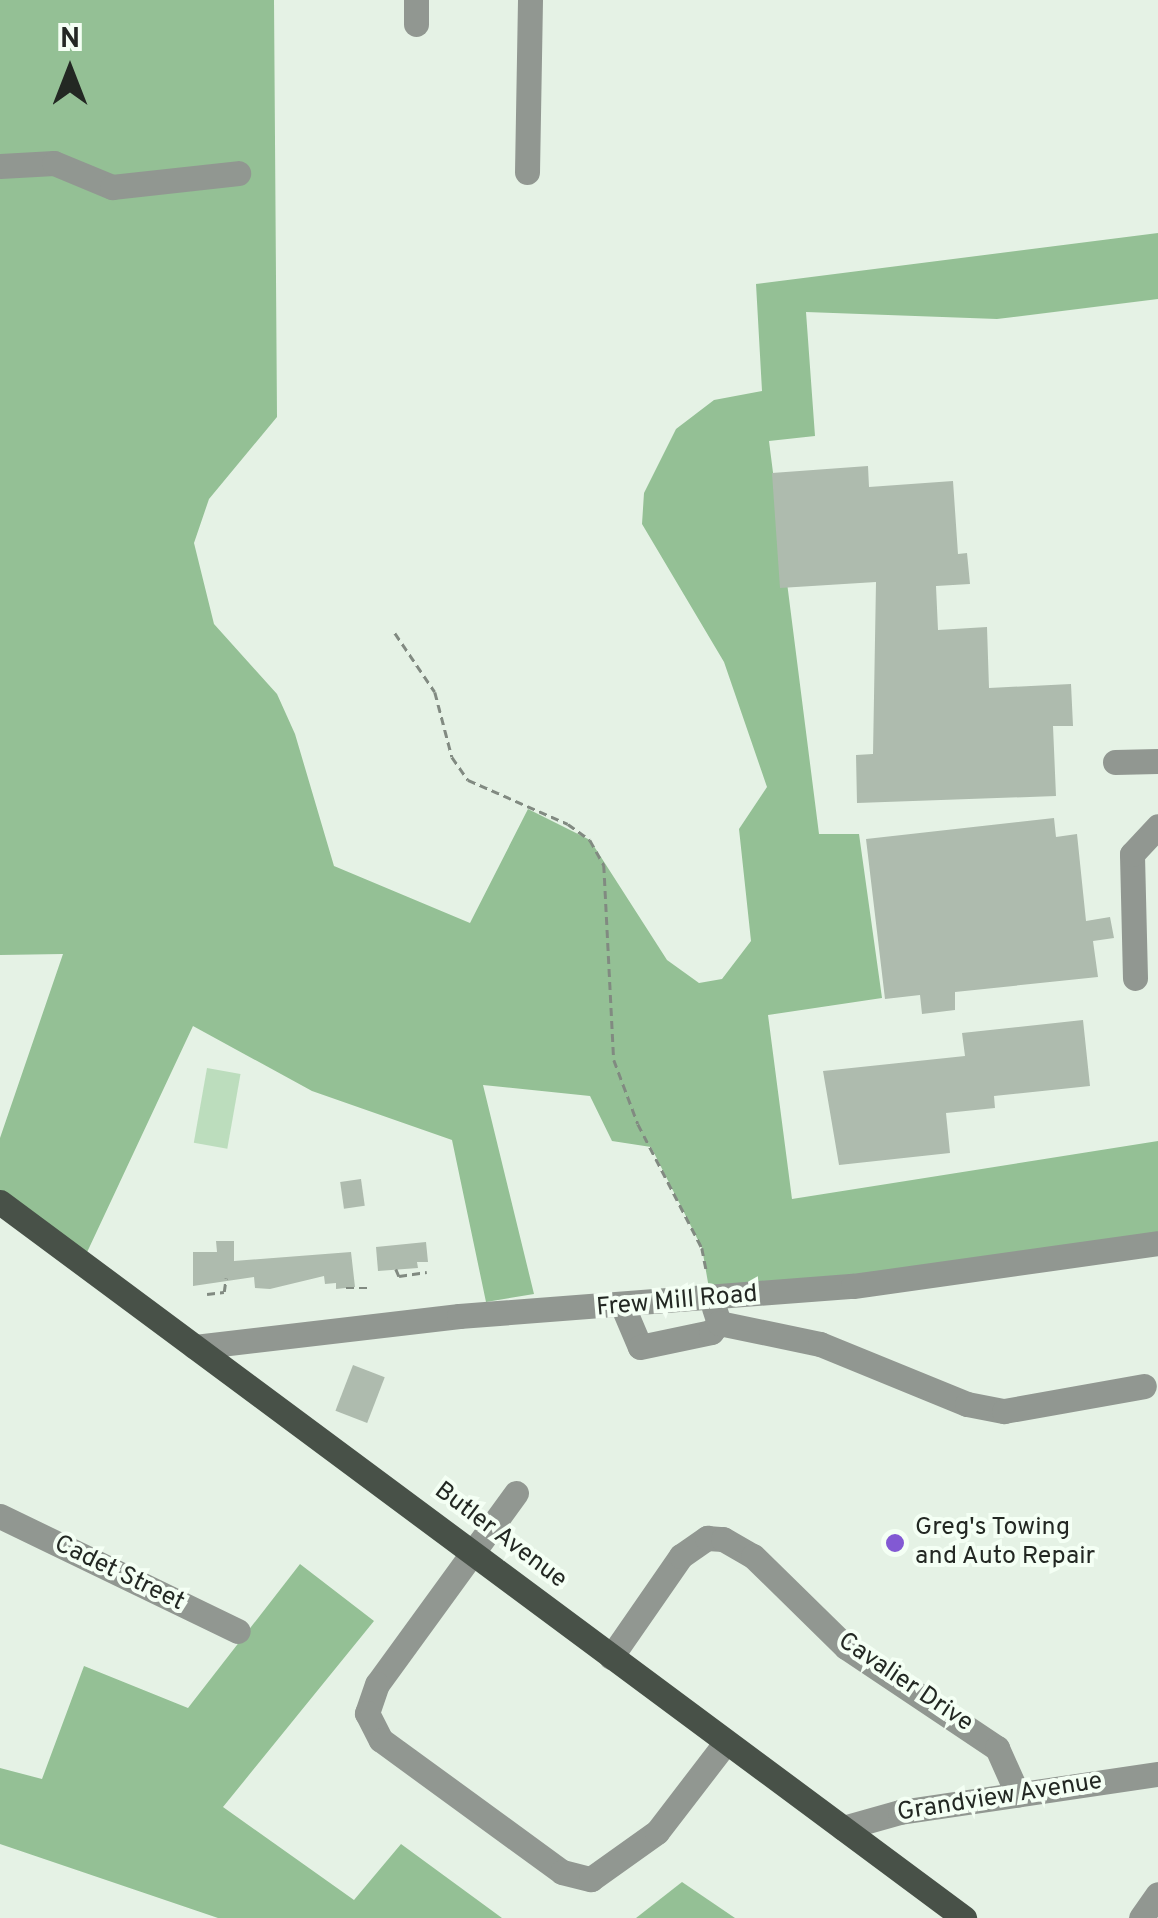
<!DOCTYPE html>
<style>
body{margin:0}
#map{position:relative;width:1158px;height:1918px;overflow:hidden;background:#e5f2e5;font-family:Overpass,sans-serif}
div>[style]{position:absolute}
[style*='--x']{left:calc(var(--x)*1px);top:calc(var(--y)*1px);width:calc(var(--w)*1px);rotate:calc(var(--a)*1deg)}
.green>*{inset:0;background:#bcddbd;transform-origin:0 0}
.forest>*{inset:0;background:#94c095}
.building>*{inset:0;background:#aebbae;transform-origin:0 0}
.path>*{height:2.5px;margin-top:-1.25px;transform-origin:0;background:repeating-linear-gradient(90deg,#818a81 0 8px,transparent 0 13px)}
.minor>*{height:25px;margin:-12.5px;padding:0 12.5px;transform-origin:12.5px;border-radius:12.5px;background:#919791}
.major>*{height:25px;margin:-12.5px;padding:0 12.5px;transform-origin:12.5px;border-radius:12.5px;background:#485148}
.dots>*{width:28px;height:28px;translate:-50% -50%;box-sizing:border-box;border:5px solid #f4fff4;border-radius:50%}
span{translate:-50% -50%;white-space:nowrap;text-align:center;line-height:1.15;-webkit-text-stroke:8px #f4fff4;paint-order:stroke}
.street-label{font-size:25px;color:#232823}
.poi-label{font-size:25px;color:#232823}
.left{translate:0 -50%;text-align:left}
.north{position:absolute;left:20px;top:20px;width:100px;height:100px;-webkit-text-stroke:8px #f4fff4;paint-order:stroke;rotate:0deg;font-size:28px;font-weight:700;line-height:40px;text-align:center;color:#232823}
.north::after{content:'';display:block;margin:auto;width:35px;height:45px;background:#232823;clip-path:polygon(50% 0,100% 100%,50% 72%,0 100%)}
</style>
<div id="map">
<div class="green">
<i style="left:207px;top:1068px;width:34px;height:76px;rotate:10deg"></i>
</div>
<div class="forest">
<i style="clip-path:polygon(0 0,274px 0,277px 417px,209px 499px,194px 543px,214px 624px,277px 694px,295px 734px,334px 866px,470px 923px,528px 809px,590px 840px,667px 960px,699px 983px,722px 979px,751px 941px,739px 829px,767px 787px,724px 662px,642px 524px,644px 493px,676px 429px,714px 400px,762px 391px,756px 284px,1158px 233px,1158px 299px,997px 319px,806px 312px,815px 436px,769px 441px,819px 834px,859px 834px,882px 998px,768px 1015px,792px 1199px,1158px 1141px,1158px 1243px,711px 1300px,702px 1248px,651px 1147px,612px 1141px,590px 1096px,483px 1085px,534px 1294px,486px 1302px,452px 1140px,312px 1091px,193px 1026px,82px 1263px,0 1202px,0 1138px,63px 954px,0 955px)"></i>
<i style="clip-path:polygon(300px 1564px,374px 1621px,223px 1807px,354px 1900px,401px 1844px,502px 1918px,218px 1918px,0 1844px,0 1768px,42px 1779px,84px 1666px,188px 1708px)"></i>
<i style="clip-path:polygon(682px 1882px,735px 1918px,636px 1918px)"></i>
</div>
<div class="building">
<i style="clip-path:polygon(868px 466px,869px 487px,953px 481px,958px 554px,967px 553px,970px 584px,936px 586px,938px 630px,987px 627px,989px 688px,1071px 684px,1073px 726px,1053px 726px,1056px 796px,857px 803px,856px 755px,873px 754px,876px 582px,780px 588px,772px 473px)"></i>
<i style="clip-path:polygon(1054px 818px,1056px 837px,1077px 834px,1086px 921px,1110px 917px,1114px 938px,1093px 941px,1098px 977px,955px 992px,955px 1010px,922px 1014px,920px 995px,885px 999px,866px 839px)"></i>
<i style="clip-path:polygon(1083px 1020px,1090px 1086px,994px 1096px,995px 1108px,946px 1113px,950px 1153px,839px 1165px,823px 1071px,965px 1056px,962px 1033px)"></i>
<i style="left:361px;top:1179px;width:27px;height:21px;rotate:82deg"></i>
<i style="clip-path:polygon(216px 1241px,234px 1241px,234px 1261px,351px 1252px,355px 1287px,336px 1289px,336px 1283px,325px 1284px,324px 1276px,270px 1289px,255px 1288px,254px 1277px,193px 1286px,193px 1252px,217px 1252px)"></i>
<i style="clip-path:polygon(426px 1242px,428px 1262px,417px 1262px,418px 1268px,378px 1271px,376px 1247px)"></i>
<i style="left:353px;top:1365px;width:34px;height:49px;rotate:21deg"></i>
</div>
<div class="path">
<i style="--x:395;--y:633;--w:71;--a:55.9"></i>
<i style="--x:435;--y:692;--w:67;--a:75.3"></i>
<i style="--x:452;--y:757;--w:28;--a:55"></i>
<i style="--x:468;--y:780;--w:109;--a:23.7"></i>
<i style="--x:568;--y:824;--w:27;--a:36"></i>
<i style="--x:590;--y:840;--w:29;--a:61"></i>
<i style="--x:604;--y:865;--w:195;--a:87.1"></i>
<i style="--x:614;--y:1060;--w:68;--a:69.4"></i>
<i style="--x:638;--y:1124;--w:140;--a:62.7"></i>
<i style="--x:702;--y:1248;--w:26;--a:79"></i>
<i style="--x:396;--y:1269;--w:8;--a:67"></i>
<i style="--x:399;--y:1276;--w:28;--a:-8"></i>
<i style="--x:346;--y:1288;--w:21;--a:0"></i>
<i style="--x:207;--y:1294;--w:17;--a:-7"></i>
<i style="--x:224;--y:1292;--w:14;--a:-82"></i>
</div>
<div class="minor">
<i style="--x:416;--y:0;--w:24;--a:90"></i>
<i style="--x:0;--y:166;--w:54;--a:-3.2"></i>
<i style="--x:54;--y:163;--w:63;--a:22.5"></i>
<i style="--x:112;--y:187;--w:127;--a:-6.3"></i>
<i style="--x:527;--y:172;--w:172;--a:-89"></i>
<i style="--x:1115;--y:762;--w:43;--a:-1.3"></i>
<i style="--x:1135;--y:978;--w:124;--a:-91.4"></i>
<i style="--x:1132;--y:854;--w:38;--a:-47"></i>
<i style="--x:623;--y:1307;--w:43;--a:67"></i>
<i style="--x:640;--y:1347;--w:73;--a:-11.9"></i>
<i style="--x:711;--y:1332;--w:12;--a:-48"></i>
<i style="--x:719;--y:1323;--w:16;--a:-108"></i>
<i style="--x:719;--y:1323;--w:103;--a:11.7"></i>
<i style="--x:820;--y:1344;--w:159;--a:22.2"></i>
<i style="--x:967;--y:1404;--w:38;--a:11"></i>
<i style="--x:1004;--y:1411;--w:142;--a:-10.1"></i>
<i style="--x:195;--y:1347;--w:266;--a:-6.7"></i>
<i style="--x:459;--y:1316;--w:395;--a:-4.4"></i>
<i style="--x:853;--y:1286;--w:308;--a:-8"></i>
<i style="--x:516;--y:1493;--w:236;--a:126"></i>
<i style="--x:377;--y:1684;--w:31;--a:109"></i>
<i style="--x:367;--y:1713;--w:30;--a:63"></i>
<i style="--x:381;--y:1740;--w:224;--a:36.1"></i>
<i style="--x:562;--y:1872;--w:30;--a:14"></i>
<i style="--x:591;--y:1879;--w:81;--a:-35.5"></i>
<i style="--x:657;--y:1832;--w:113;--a:-52.5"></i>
<i style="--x:0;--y:1516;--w:264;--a:25.8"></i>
<i style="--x:611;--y:1657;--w:123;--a:-55.3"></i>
<i style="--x:681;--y:1556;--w:32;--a:-35"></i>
<i style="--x:707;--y:1538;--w:16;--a:4"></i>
<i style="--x:723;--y:1539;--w:34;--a:30"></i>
<i style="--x:753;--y:1556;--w:130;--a:44.4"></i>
<i style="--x:846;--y:1647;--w:182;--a:33.8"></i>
<i style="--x:997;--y:1748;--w:51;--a:65.9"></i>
<i style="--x:843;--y:1828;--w:59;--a:-15.7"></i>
<i style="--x:900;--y:1812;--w:261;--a:-8.4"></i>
<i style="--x:1141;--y:1918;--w:29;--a:-55"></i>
</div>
<div class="major">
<i style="--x:0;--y:1202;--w:1201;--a:36.6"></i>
</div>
<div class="dots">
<i style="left:895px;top:1543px;background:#8259d3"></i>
</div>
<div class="street-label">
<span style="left:677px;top:1302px;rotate:-5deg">Frew Mill Road</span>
<span style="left:500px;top:1536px;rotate:37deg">Butler Avenue</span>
<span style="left:119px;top:1574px;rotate:26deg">Cadet Street</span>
<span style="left:905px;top:1683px;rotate:34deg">Cavalier Drive</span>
<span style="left:1000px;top:1798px;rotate:-9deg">Grandview Avenue</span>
</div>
<div class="poi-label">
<span class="left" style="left:915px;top:1543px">Greg's Towing<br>and Auto Repair</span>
</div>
<div class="north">N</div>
</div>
